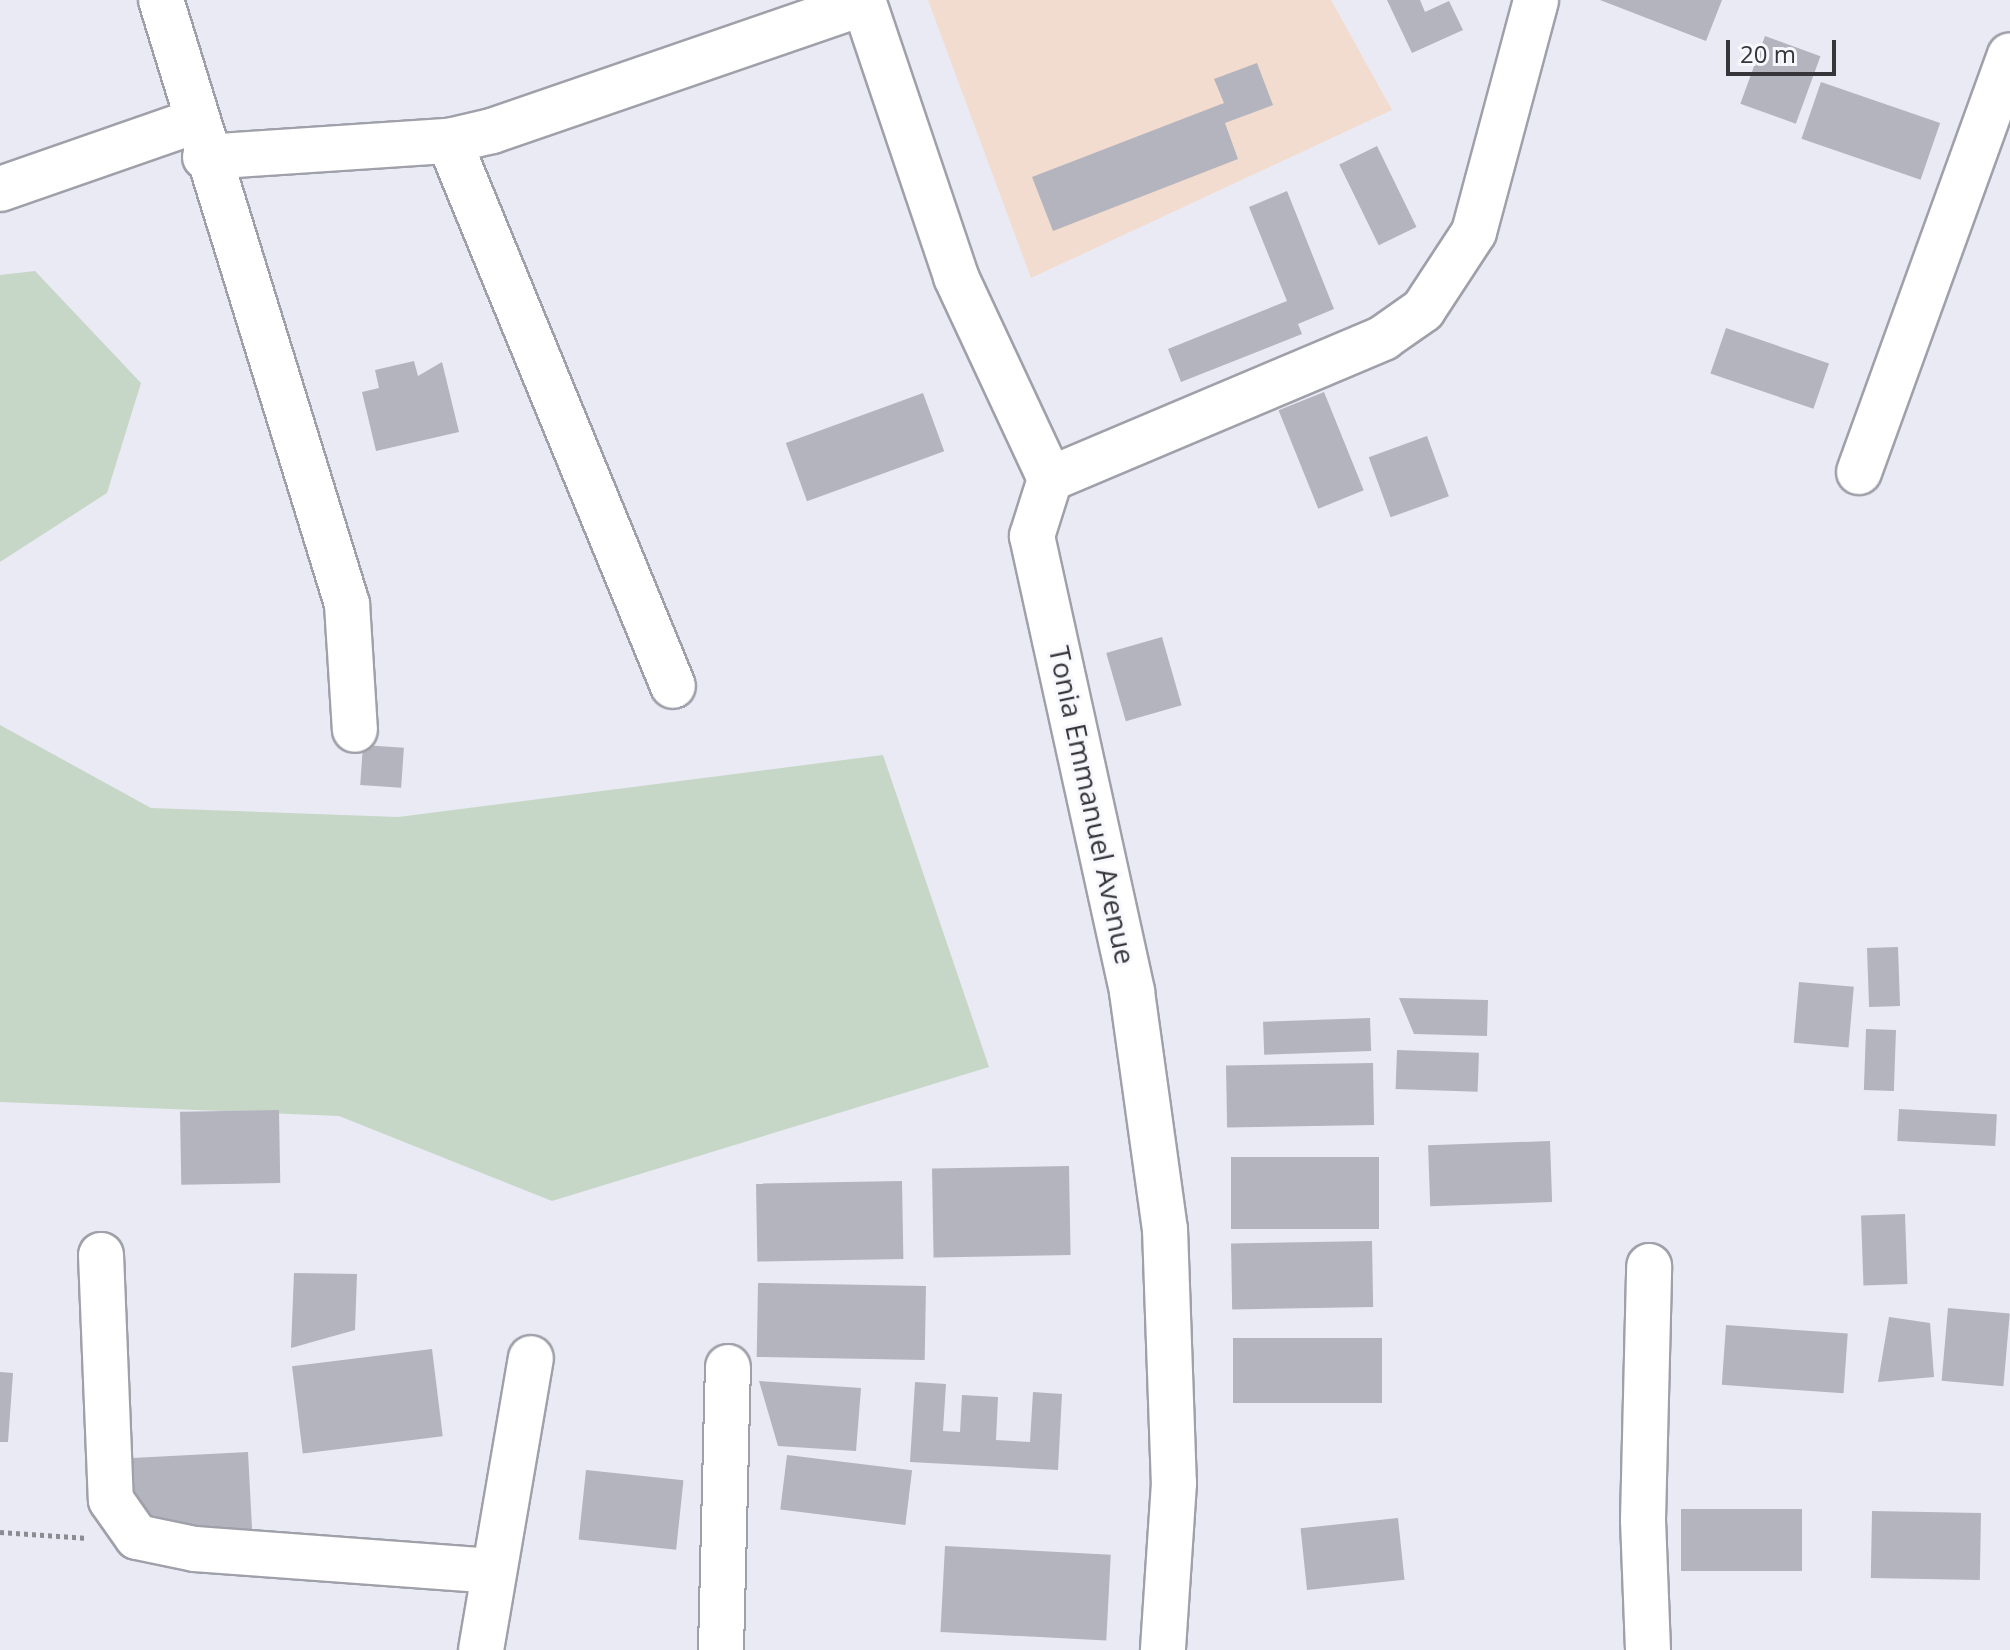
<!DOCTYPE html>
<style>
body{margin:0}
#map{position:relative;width:2010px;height:1650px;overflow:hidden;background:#eaeaf4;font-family:"Open Sans",sans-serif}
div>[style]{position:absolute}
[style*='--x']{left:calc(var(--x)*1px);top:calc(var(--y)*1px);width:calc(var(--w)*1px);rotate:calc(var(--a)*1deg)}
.education>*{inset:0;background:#f2dccf}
.green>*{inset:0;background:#c6d7c7}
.building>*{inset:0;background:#b3b4be;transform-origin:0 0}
.path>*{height:5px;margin-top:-2.5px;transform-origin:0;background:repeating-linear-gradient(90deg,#8b8b92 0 4px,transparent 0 8px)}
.roads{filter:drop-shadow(2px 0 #a0a0aa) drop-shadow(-2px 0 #a0a0aa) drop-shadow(0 2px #a0a0aa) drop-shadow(0 -2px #a0a0aa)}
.minor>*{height:44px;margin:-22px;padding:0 22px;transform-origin:22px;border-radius:22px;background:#fff}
span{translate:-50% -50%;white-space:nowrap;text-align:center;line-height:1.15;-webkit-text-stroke:6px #f7f7fe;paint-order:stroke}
.street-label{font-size:28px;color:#36363a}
.scale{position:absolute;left:1726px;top:40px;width:110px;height:36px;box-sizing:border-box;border:4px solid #36363a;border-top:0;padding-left:10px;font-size:24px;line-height:28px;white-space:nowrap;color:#36363a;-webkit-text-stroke:6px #f7f7fe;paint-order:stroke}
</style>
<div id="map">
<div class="education">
<i style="clip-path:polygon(928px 0,1331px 0,1392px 110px,1031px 278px)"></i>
</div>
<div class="green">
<i style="clip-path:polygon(35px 271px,141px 383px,107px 493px,0 562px,0 275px)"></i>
<i style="clip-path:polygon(0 725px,151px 808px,398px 817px,883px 755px,989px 1067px,552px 1201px,339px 1116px,0 1102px)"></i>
</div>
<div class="building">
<i style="clip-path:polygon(1387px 0,1420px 0,1425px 12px,1449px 1px,1463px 30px,1412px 53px)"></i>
<i style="clip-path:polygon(1600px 0,1722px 0,1706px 41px)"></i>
<i style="left:1765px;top:36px;width:59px;height:72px;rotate:20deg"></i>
<i style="clip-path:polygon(1257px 63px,1273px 105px,1225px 123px,1238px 159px,1053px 231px,1032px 177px,1224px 103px,1214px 79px)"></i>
<i style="left:1821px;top:82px;width:126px;height:60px;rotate:19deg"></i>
<i style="left:1377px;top:146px;width:90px;height:42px;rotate:64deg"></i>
<i style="clip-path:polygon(1287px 191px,1334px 309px,1298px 324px,1302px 334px,1181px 382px,1168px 349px,1287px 301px,1249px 207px)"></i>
<i style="left:1726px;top:328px;width:109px;height:48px;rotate:19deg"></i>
<i style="clip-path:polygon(414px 361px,418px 376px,442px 362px,459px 432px,376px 451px,362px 392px,379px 388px,375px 370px)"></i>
<i style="left:1324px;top:392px;width:106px;height:49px;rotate:68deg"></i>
<i style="left:923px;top:393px;width:62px;height:146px;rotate:70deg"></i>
<i style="left:1427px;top:436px;width:64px;height:62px;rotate:70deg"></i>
<i style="left:1162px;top:637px;width:71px;height:58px;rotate:74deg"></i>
<i style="left:363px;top:745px;width:41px;height:40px;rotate:4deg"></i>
<i style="left:1898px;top:947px;width:59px;height:31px;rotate:88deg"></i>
<i style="left:1799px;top:982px;width:55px;height:61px;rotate:5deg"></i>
<i style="clip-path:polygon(1399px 998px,1488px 1000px,1487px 1036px,1414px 1034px)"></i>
<i style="left:1370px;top:1018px;width:33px;height:107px;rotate:88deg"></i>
<i style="left:1866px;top:1029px;width:30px;height:61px;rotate:2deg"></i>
<i style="left:1397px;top:1050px;width:82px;height:39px;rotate:2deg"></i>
<i style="left:1373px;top:1063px;width:62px;height:147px;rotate:89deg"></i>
<i style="left:1899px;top:1109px;width:98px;height:32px;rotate:3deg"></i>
<i style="left:279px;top:1110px;width:73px;height:99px;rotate:89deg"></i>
<i style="left:1550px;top:1141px;width:61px;height:122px;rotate:88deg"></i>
<i style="left:1231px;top:1157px;width:148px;height:72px"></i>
<i style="left:1069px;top:1166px;width:89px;height:137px;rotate:89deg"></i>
<i style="left:902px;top:1181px;width:78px;height:146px;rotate:89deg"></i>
<i style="left:1905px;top:1214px;width:70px;height:44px;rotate:88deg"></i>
<i style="left:1372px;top:1241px;width:66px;height:141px;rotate:89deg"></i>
<i style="clip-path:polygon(294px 1273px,357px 1274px,355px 1330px,291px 1348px)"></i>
<i style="left:758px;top:1283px;width:168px;height:74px;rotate:1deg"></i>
<i style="left:1948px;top:1308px;width:62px;height:73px;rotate:5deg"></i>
<i style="clip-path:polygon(1889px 1317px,1930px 1323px,1934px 1377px,1878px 1382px)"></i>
<i style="left:1726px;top:1325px;width:122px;height:60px;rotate:4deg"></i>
<i style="left:1233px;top:1338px;width:149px;height:65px"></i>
<i style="left:432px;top:1349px;width:88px;height:141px;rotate:83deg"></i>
<i style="clip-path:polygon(0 1372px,13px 1373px,8px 1442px,0 1442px)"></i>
<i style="clip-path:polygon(759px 1381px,861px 1388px,856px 1451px,778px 1446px)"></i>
<i style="clip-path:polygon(915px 1382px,946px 1384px,943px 1431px,960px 1432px,962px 1395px,998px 1397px,996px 1440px,1030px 1442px,1033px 1392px,1062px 1394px,1058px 1470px,910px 1462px)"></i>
<i style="left:248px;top:1452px;width:78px;height:116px;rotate:87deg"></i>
<i style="left:787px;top:1455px;width:126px;height:55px;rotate:7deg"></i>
<i style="left:586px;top:1470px;width:98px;height:70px;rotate:6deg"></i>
<i style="left:1681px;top:1509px;width:121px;height:62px"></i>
<i style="left:1872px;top:1511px;width:109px;height:67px;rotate:1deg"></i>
<i style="left:1398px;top:1518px;width:62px;height:98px;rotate:84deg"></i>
<i style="left:945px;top:1546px;width:166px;height:86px;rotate:3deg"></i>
</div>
<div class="path">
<i style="--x:0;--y:1532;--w:88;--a:3.9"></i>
</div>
<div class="roads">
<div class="minor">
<i style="--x:161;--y:0;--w:632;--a:72.88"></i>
<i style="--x:347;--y:604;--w:126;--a:86.4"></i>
<i style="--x:863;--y:0;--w:292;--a:71.4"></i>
<i style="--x:956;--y:277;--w:223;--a:65"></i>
<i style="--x:449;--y:141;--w:589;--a:67.66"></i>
<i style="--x:205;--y:157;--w:245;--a:-3.8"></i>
<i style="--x:449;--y:141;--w:44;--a:-13.1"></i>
<i style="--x:492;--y:131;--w:393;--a:-19"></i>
<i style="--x:0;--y:189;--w:207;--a:-19.2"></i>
<i style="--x:1859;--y:472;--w:443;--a:-70.1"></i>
<i style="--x:1050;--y:479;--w:60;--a:107.5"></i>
<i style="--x:1032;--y:536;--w:467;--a:77.6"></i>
<i style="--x:1132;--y:992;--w:239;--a:82.1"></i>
<i style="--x:1165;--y:1229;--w:254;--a:88"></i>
<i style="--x:1174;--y:1483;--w:167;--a:93.8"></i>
<i style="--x:1050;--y:479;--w:362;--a:-22.9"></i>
<i style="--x:1383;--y:338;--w:49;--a:-35"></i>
<i style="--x:1423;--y:310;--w:93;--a:-56.8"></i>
<i style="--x:1474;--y:232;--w:240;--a:-75"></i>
<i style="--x:101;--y:1255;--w:245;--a:87.7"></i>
<i style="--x:111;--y:1500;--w:45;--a:54.9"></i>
<i style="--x:137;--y:1537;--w:59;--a:11.7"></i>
<i style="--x:195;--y:1549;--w:298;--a:4.2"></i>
<i style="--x:481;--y:1650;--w:296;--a:-80.3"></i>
<i style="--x:721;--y:1650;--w:283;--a:-88.6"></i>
<i style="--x:1648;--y:1650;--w:130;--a:-92.2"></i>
<i style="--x:1643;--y:1520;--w:254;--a:-88.6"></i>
</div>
</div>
<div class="street-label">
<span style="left:1093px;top:805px;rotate:78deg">Tonia Emmanuel Avenue</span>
</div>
<div class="scale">20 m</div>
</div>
